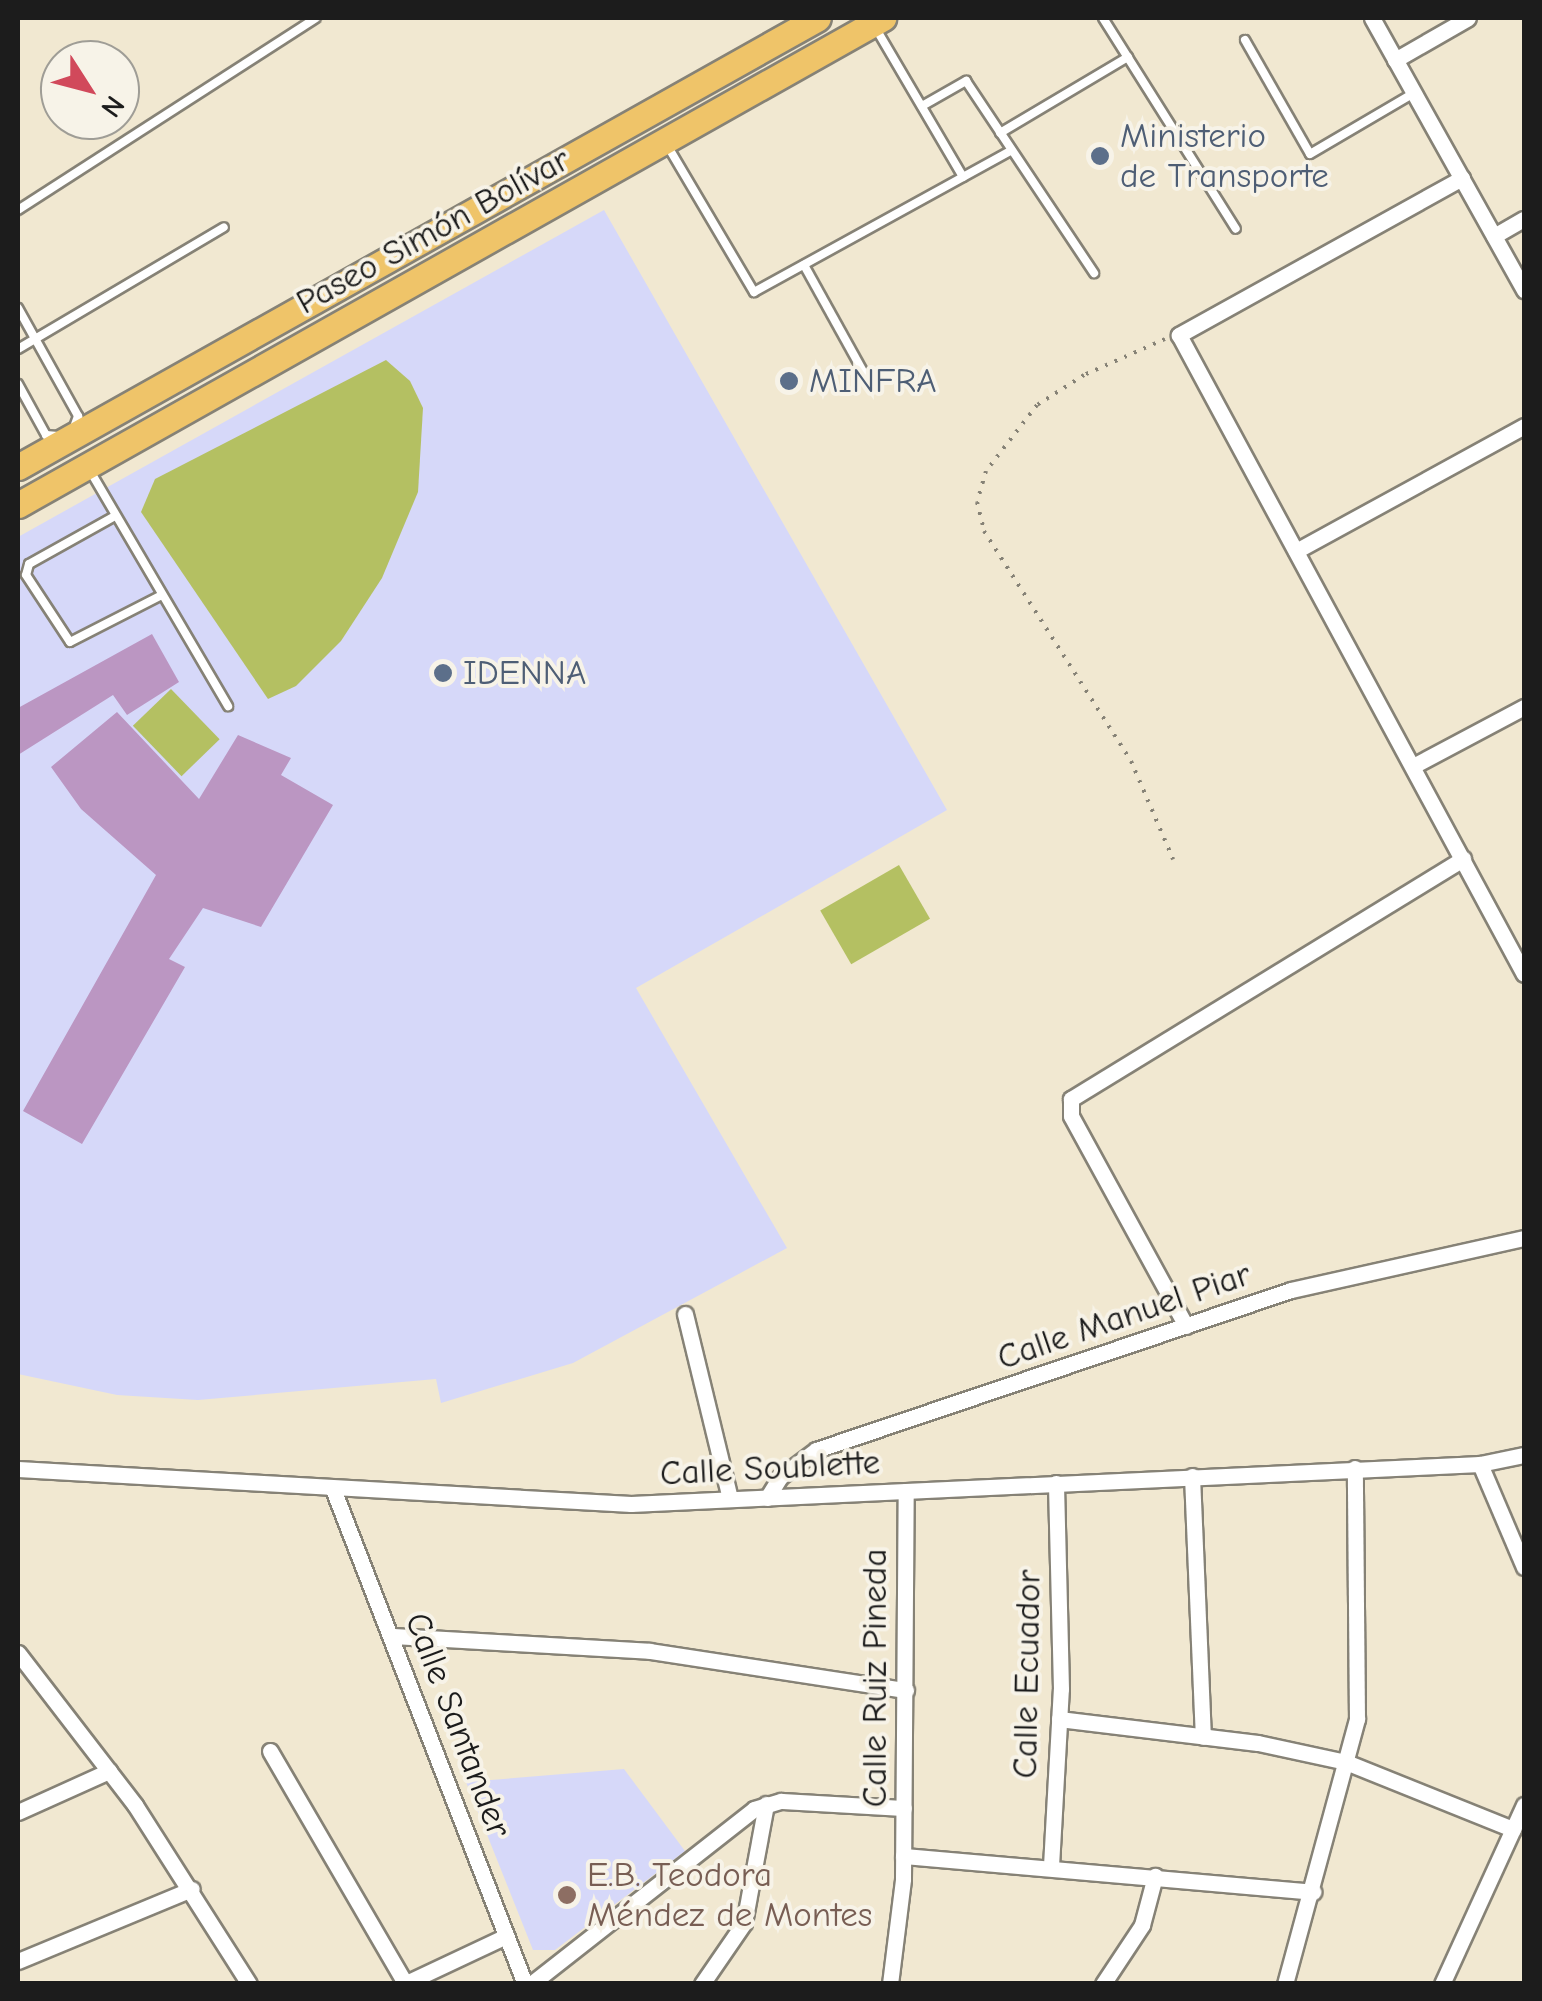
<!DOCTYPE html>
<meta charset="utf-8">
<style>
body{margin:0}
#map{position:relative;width:1542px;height:2001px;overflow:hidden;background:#f1e8d1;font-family:"Comic Neue",sans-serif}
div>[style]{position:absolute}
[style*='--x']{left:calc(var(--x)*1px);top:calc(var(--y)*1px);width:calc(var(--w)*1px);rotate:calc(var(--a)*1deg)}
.built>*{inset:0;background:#d6d8f9}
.green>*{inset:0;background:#b4c062;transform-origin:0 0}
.building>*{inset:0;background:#bb96c2}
.path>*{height:4px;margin-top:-2px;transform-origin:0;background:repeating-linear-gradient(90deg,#868276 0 2.5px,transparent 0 10.5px)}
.roads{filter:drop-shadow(2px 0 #868276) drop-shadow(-2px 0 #868276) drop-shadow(0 2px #868276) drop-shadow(0 -2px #868276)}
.service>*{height:8px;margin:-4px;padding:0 4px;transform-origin:4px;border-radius:4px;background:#fff}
.minor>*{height:15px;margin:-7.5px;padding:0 7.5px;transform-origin:7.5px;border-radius:7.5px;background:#fff}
.primary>*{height:25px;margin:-12.5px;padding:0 12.5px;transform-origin:12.5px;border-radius:12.5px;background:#efc469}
.dots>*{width:28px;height:28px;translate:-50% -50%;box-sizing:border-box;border:5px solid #f7f3e8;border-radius:50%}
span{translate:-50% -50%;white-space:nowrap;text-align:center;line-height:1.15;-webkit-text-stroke:8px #f7f3e8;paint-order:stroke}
.service-label{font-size:35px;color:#4e5e75}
.left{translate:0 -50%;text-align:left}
.street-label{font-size:35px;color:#1c1c1c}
.education-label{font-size:35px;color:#785e54}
.frame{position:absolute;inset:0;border:20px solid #1c1c1c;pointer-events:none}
.north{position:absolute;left:40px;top:40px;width:100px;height:100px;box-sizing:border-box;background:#f7f3e8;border:2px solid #9f9d96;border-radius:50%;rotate:126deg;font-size:28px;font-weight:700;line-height:40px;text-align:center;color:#1c1c1c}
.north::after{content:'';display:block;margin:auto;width:35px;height:45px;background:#d1495b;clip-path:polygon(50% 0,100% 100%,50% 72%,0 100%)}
</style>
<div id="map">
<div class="built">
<i style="clip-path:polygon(604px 210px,947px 810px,636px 988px,787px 1248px,573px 1363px,441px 1403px,436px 1379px,198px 1400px,117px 1395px,18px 1374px,18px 537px)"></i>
<i style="clip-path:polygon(624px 1769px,685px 1851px,555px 1950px,533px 1950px,466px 1782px)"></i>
</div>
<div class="green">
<i style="clip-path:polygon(386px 360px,410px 381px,423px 408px,418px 492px,382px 578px,341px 641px,296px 686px,268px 699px,141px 512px,155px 479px)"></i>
<i style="left:171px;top:689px;width:70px;height:53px;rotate:46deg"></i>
<i style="left:899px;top:865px;width:62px;height:91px;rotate:60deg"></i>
</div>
<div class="building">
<i style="clip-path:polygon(152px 634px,179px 682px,127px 715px,113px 695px,18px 755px,18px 708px)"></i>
<i style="clip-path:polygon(117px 712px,199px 799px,238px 735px,291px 758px,281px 775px,333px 805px,261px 927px,203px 908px,169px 959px,185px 967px,82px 1144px,23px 1111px,156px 875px,81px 809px,51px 767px)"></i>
</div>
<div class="path">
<i style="--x:1165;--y:339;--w:89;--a:156"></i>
<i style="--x:1084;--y:375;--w:56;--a:147.4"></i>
<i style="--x:1037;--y:405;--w:83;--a:127.7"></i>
<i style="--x:986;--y:471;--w:32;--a:106"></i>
<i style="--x:977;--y:502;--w:30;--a:76"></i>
<i style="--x:984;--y:531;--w:273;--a:57.4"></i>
<i style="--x:1131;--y:761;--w:107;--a:66.8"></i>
</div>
<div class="roads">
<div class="service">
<i style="--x:1103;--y:18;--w:249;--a:57.8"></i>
<i style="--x:875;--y:27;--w:174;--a:59.6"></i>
<i style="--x:1245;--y:40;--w:131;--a:60.3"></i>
<i style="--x:1310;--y:154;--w:121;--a:-30.4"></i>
<i style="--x:922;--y:106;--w:51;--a:-29.6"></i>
<i style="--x:966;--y:81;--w:231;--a:56.3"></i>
<i style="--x:1000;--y:133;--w:149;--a:-30.7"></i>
<i style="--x:667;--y:145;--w:171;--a:59.4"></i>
<i style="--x:754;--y:292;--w:294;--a:-28.8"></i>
<i style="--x:18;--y:210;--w:354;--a:-32.8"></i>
<i style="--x:804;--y:265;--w:136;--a:61"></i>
<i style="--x:18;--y:308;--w:124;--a:60.9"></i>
<i style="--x:78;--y:416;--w:12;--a:110"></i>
<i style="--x:18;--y:349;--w:239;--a:-30.6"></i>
<i style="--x:18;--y:384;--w:58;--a:61.2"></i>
<i style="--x:46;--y:435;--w:12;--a:5"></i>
<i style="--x:89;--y:469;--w:275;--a:59.6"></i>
<i style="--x:115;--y:516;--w:98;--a:150.8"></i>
<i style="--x:29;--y:564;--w:11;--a:105"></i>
<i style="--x:26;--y:575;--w:80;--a:56.7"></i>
<i style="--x:70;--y:642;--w:101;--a:-27.1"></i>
</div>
<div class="minor">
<i style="--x:1372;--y:18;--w:312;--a:60.8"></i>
<i style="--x:1395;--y:60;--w:84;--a:-29.9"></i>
<i style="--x:1462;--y:178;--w:324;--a:151"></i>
<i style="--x:1179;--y:335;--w:726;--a:61.64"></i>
<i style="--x:1494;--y:236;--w:34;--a:-30"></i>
<i style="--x:1296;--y:551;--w:260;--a:-28.7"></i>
<i style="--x:1413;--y:766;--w:126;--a:-28"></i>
<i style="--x:685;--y:1314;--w:190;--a:76.3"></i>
<i style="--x:1186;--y:1326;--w:239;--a:-118.7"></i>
<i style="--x:1071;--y:1116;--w:17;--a:-90"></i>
<i style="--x:1071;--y:1099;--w:460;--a:-31.5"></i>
<i style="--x:1480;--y:1464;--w:112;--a:66.9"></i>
<i style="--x:18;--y:1469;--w:614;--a:3.27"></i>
<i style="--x:631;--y:1504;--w:850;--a:-2.7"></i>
<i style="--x:1480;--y:1464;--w:45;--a:-11.6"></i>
<i style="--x:1192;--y:1476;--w:261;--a:87.6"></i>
<i style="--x:333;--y:1489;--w:531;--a:68.8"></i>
<i style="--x:767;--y:1498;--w:25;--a:-58"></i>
<i style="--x:780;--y:1477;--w:45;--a:-36.9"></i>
<i style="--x:816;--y:1450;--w:501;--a:-18.62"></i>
<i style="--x:1291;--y:1290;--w:239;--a:-12.6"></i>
<i style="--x:392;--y:1636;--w:258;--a:3.3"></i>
<i style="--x:650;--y:1651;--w:259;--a:8.7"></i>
<i style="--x:18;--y:1653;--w:192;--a:52.4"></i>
<i style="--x:135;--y:1805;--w:212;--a:57.5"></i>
<i style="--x:1059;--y:1719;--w:200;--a:6.9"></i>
<i style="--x:1258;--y:1743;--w:90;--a:12.2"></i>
<i style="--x:1346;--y:1762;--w:180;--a:21.9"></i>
<i style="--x:270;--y:1751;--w:268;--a:59.8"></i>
<i style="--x:18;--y:1812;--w:100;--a:-24.3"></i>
<i style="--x:903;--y:1856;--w:412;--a:5"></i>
<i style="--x:1051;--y:1866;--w:177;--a:-86.8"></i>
<i style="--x:1061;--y:1689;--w:206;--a:-91.4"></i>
<i style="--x:18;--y:1961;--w:188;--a:-22.5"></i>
<i style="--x:404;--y:1984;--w:113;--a:-25.2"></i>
<i style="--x:531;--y:1984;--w:283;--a:-38.1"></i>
<i style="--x:754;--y:1809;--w:28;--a:-17"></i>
<i style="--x:781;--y:1801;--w:123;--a:3.3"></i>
<i style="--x:702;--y:1984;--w:74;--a:-55.5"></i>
<i style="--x:744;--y:1923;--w:121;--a:-79.5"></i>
<i style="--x:890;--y:1984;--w:106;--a:-82.9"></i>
<i style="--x:903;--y:1879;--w:388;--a:-89.6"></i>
<i style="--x:1103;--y:1984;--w:71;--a:-56.5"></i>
<i style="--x:1142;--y:1925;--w:51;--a:-75.1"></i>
<i style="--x:1285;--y:1984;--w:275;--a:-74.8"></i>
<i style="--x:1357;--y:1719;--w:251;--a:-90.5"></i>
<i style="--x:1442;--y:1984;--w:197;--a:-65.4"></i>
</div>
<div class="primary">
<i style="--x:18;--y:467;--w:917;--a:-29.3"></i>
<i style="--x:18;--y:505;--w:993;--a:-29.38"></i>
</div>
</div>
<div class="dots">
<i style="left:1100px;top:156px;background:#5c6f8a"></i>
<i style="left:789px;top:381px;background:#5c6f8a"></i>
<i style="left:443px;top:673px;background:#5c6f8a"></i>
<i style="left:567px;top:1895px;background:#8d6e63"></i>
</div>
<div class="service-label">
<span class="left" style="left:1120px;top:156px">Ministerio<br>de Transporte</span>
<span class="left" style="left:809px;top:381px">MINFRA</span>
<span class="left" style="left:463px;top:673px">IDENNA</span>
</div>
<div class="street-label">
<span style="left:433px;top:231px;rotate:-29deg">Paseo Simón Bolívar</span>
<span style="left:1124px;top:1316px;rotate:-19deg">Calle Manuel Piar</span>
<span style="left:770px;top:1468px;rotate:-3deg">Calle Soublette</span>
<span style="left:1027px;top:1674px;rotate:-89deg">Calle Ecuador</span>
<span style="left:875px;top:1678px;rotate:-90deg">Calle Ruiz Pineda</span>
<span style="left:458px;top:1725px;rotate:69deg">Calle Santander</span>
</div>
<div class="education-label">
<span class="left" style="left:587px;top:1895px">E.B. Teodora<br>Méndez de Montes</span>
</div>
<div class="frame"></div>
<div class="north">N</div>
</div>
